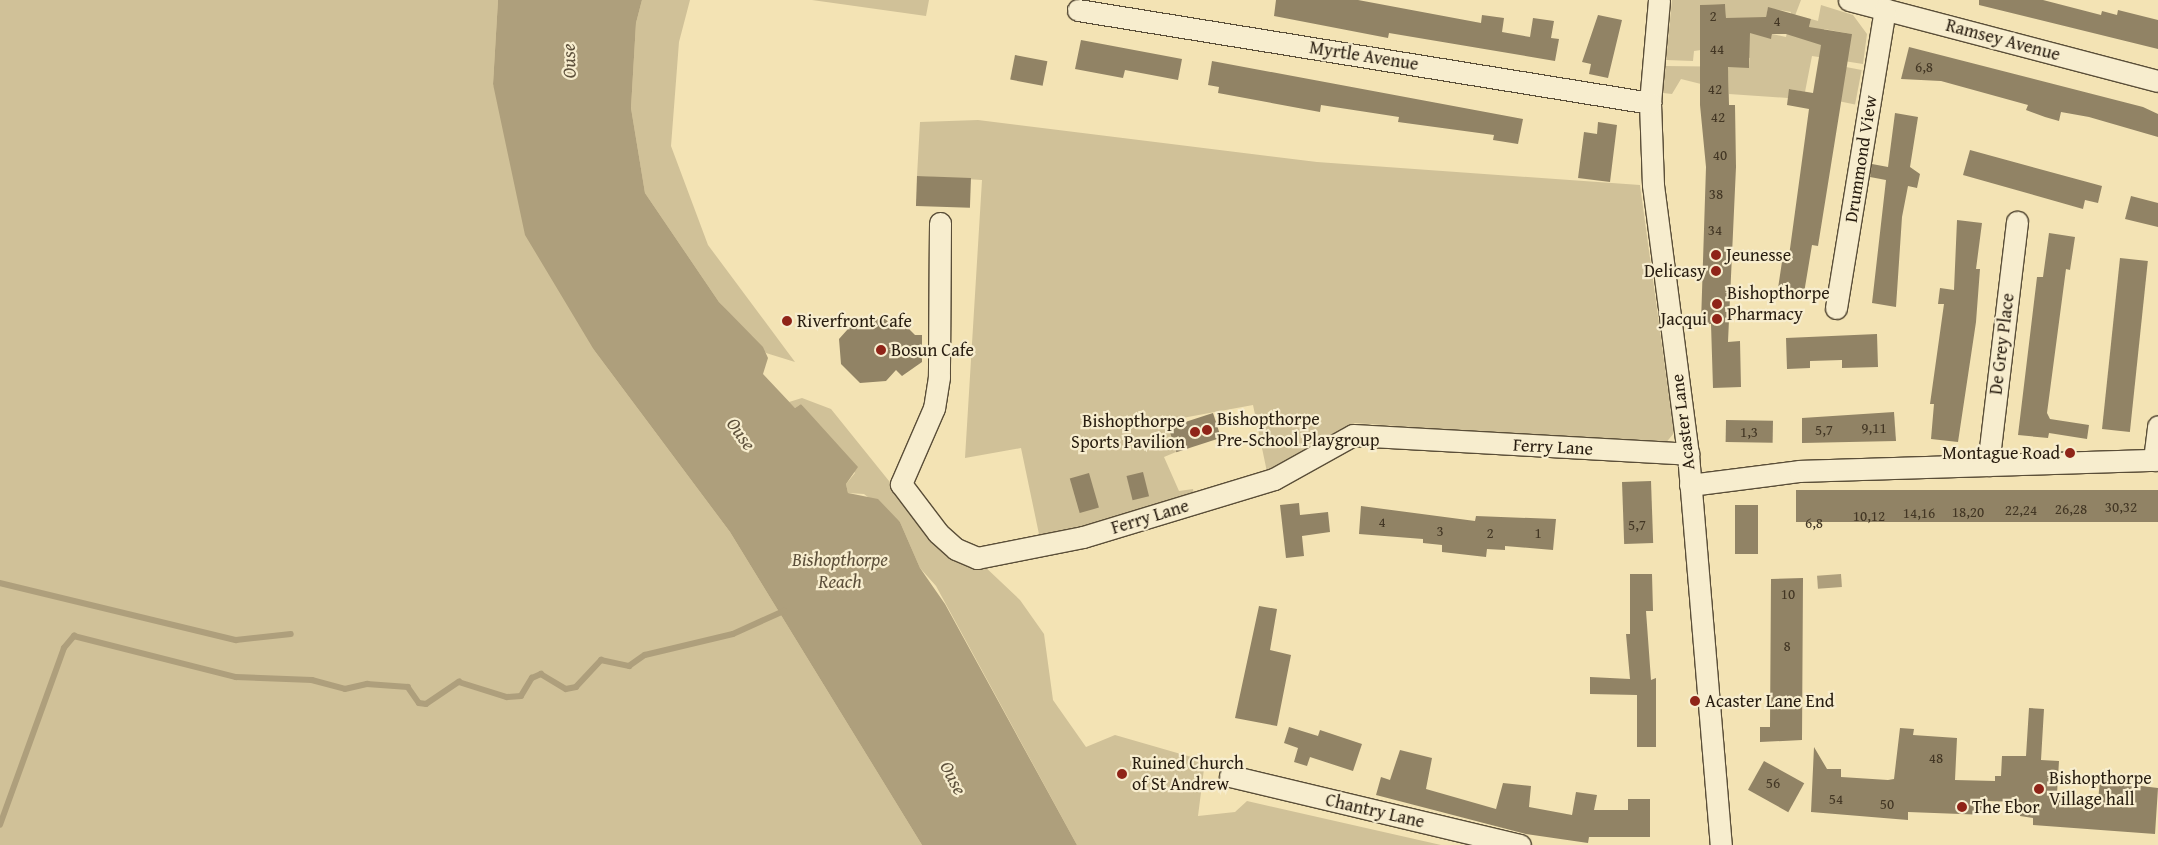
<!DOCTYPE html>
<style>
body{margin:0}
#map{position:relative;width:2158px;height:845px;overflow:hidden;background:#f3e3b4;font-family:"Gentium Book Plus",serif}
div>[style]{position:absolute}
[style*='--x']{left:calc(var(--x)*1px);top:calc(var(--y)*1px);width:calc(var(--w)*1px);rotate:calc(var(--a)*1deg)}
.green>*{inset:0;background:#d0c198;transform-origin:0 0}
.water>*{inset:0;background:#ae9f7c;transform-origin:0 0}
.stream>*{height:5.5px;margin:-2.75px;padding:0 2.75px;transform-origin:2.75px;border-radius:2.75px;background:#ae9f7c}
.building>*{inset:0;background:#918365;transform-origin:0 0}
.roads{filter:drop-shadow(1px 0 #5a4e38) drop-shadow(-1px 0 #5a4e38) drop-shadow(0 1px #5a4e38) drop-shadow(0 -1px #5a4e38)}
.minor>*{height:21px;margin:-10.5px;padding:0 10.5px;transform-origin:10.5px;border-radius:10.5px;background:#f7edce}
.dots>*{width:14px;height:14px;translate:-50% -50%;box-sizing:border-box;border:2px solid #f7edce;border-radius:50%}
span{translate:-50% -50%;white-space:nowrap;text-align:center;line-height:1.15;-webkit-text-stroke:4.5px #f7edce;paint-order:stroke}
.number-label{font-size:15px;color:#423624}
.number-label span{-webkit-text-stroke-width:0}
.street-label{font-size:18px;color:#271c0f}
.poi-label{font-size:18px;color:#271c0f}
.left{translate:0 -50%;text-align:left}
.right{translate:-100% -50%;text-align:right}
.water-label{font-size:19px;color:#5d503b;font-style:italic}
</style>
<div id="map">
<div class="green">
<i style="clip-path:polygon(0 0,498px 0,493px 84px,594px 350px,730px 532px,922px 845px,0 845px)"></i>
<i style="clip-path:polygon(642px 0,690px 0,679px 42px,671px 146px,708px 245px,795px 362px,766px 353px,719px 302px,645px 193px,631px 108px,636px 23px)"></i>
<i style="clip-path:polygon(812px 0,929px 0,926px 16px)"></i>
<i style="clip-path:polygon(evenodd,1672px 0,1801px 0,1788px 34px,1806px 39px,1811px 19px,1818px 21px,1821px 5px,1853px 15px,1867px 34px,1863px 64px,1812px 56px,1805px 92px,1790px 89px,1788px 98px,1729px 94px,1728px 71px,1701px 72px,1701px 84px,1681px 79px,1672px 94px,1663px 93px,1664px 66px,1749px 67px,1750px 58px,1701px 50px,1694px 51px,1693px 61px,1666px 60px,1672px 0,1725px 4px,1726px 18px,1733px 18px,1733px 29px,1700px 5px,1725px 4px,1672px 0,1768px 8px,1791px 12px,1786px 37px,1772px 34px,1771px 38px,1763px 31px,1768px 8px,1672px 0,1824px 29px,1852px 34px,1820px 53px,1824px 29px)"></i>
<i style="left:1846px;top:67px;width:16px;height:35px;rotate:11deg"></i>
<i style="clip-path:polygon(978px 120px,1317px 162px,1640px 185px,1674px 433px,1664px 445px,1355px 423px,1267px 472px,1253px 405px,1166px 421px,1176px 452px,1164px 457px,1179px 491px,1193px 489px,1194px 494px,1040px 539px,1021px 448px,965px 458px,982px 180px,917px 176px,920px 122px)"></i>
<i style="clip-path:polygon(802px 398px,831px 409px,943px 548px,982px 564px,1020px 600px,1044px 634px,1053px 700px,1086px 747px,1115px 735px,1205px 761px,1198px 816px,1235px 812px,1247px 801px,1441px 845px,1077px 845px,936px 586px,920px 568px,900px 522px,864px 494px,848px 493px,846px 484px,855px 473px,801px 404px,795px 408px,789px 402px)"></i>
</div>
<div class="water">
<i style="clip-path:polygon(498px 0,642px 0,636px 23px,631px 108px,645px 193px,719px 302px,763px 347px,768px 358px,763px 374px,795px 408px,801px 404px,858px 467px,846px 484px,848px 493px,878px 499px,900px 522px,920px 568px,945px 604px,1077px 845px,922px 845px,730px 532px,594px 350px,525px 235px,493px 84px)"></i>
<i style="left:1841px;top:574px;width:13px;height:24px;rotate:86deg"></i>
</div>
<div class="stream">
<i style="--x:0;--y:583;--w:243;--a:13.6"></i>
<i style="--x:236;--y:640;--w:55;--a:-6.2"></i>
<i style="--x:0;--y:825;--w:188;--a:-70.1"></i>
<i style="--x:64;--y:648;--w:16;--a:-50"></i>
<i style="--x:74;--y:636;--w:167;--a:14.2"></i>
<i style="--x:236;--y:677;--w:76;--a:2.3"></i>
<i style="--x:312;--y:680;--w:34;--a:15"></i>
<i style="--x:345;--y:689;--w:23;--a:-13"></i>
<i style="--x:367;--y:684;--w:41;--a:4.2"></i>
<i style="--x:408;--y:687;--w:19;--a:55"></i>
<i style="--x:419;--y:703;--w:7;--a:8"></i>
<i style="--x:426;--y:704;--w:40;--a:-34"></i>
<i style="--x:459;--y:682;--w:50;--a:17.4"></i>
<i style="--x:507;--y:697;--w:14;--a:-4"></i>
<i style="--x:521;--y:696;--w:21;--a:-59"></i>
<i style="--x:532;--y:678;--w:10;--a:-24"></i>
<i style="--x:541;--y:674;--w:29;--a:31"></i>
<i style="--x:566;--y:689;--w:10;--a:-11"></i>
<i style="--x:576;--y:687;--w:37;--a:-47"></i>
<i style="--x:601;--y:660;--w:29;--a:12"></i>
<i style="--x:629;--y:666;--w:19;--a:-35"></i>
<i style="--x:645;--y:655;--w:90;--a:-13.4"></i>
<i style="--x:733;--y:634;--w:56;--a:-24.3"></i>
</div>
<div class="building">
<i style="clip-path:polygon(1276px 0,1358px 0,1481px 23px,1482px 15px,1504px 18px,1502px 32px,1530px 37px,1533px 18px,1554px 21px,1551px 38px,1559px 39px,1555px 61px,1389px 33px,1388px 38px,1274px 16px)"></i>
<i style="clip-path:polygon(1979px 0,2043px 0,2101px 15px,2102px 11px,2117px 15px,2118px 10px,2158px 20px,2158px 49px,1979px 5px)"></i>
<i style="clip-path:polygon(1725px 4px,1726px 18px,1766px 17px,1768px 7px,1811px 19px,1809px 27px,1852px 34px,1818px 246px,1812px 245px,1803px 299px,1777px 295px,1783px 255px,1789px 256px,1809px 109px,1787px 105px,1789px 89px,1813px 93px,1821px 45px,1786px 34px,1772px 34px,1771px 39px,1750px 33px,1749px 68px,1728px 67px,1729px 105px,1735px 105px,1736px 167px,1728px 342px,1740px 341px,1741px 387px,1713px 388px,1711px 324px,1701px 323px,1706px 167px,1700px 105px,1700px 5px)"></i>
<i style="clip-path:polygon(1598px 15px,1622px 20px,1608px 78px,1589px 74px,1591px 64px,1582px 62px)"></i>
<i style="clip-path:polygon(1081px 40px,1182px 59px,1178px 80px,1125px 70px,1123px 78px,1075px 69px)"></i>
<i style="clip-path:polygon(1909px 47px,2143px 107px,2158px 114px,2158px 137px,2089px 117px,2061px 112px,2059px 121px,2045px 117px,2026px 110px,2028px 105px,1941px 81px,1901px 79px)"></i>
<i style="left:1015px;top:55px;width:33px;height:25px;rotate:11deg"></i>
<i style="clip-path:polygon(1212px 61px,1523px 119px,1518px 144px,1493px 140px,1494px 135px,1398px 122px,1399px 117px,1321px 105px,1320px 112px,1218px 93px,1219px 87px,1208px 85px)"></i>
<i style="clip-path:polygon(1895px 113px,1918px 117px,1910px 167px,1920px 174px,1917px 188px,1908px 186px,1902px 217px,1896px 307px,1872px 303px,1886px 180px,1870px 177px,1872px 164px,1888px 167px)"></i>
<i style="clip-path:polygon(1598px 122px,1617px 125px,1610px 182px,1578px 178px,1584px 132px,1597px 134px)"></i>
<i style="clip-path:polygon(1970px 150px,2102px 186px,2098px 203px,2085px 200px,2083px 209px,1963px 175px)"></i>
<i style="left:917px;top:176px;width:54px;height:30px;rotate:2deg"></i>
<i style="clip-path:polygon(2131px 196px,2158px 203px,2158px 227px,2125px 219px)"></i>
<i style="clip-path:polygon(1957px 220px,1982px 223px,1976px 269px,1980px 269px,1976px 322px,1958px 442px,1931px 439px,1934px 404px,1930px 404px,1944px 304px,1938px 304px,1940px 288px,1954px 290px)"></i>
<i style="clip-path:polygon(2049px 233px,2075px 237px,2070px 270px,2066px 269px,2047px 413px,2050px 419px,2089px 425px,2087px 439px,2049px 433px,2048px 438px,2018px 435px,2037px 277px,2043px 277px)"></i>
<i style="left:2120px;top:258px;width:28px;height:172px;rotate:6deg"></i>
<i style="clip-path:polygon(885px 319px,892px 325px,899px 319px,915px 335px,922px 335px,922px 362px,902px 376px,896px 370px,886px 381px,860px 383px,841px 364px,839px 339px,856px 320px)"></i>
<i style="clip-path:polygon(1877px 334px,1878px 367px,1842px 368px,1842px 360px,1810px 361px,1810px 368px,1787px 369px,1786px 338px)"></i>
<i style="clip-path:polygon(1894px 412px,1896px 441px,1802px 443px,1802px 418px)"></i>
<i style="left:1213px;top:413px;width:26px;height:47px;rotate:72deg"></i>
<i style="left:1726px;top:420px;width:47px;height:22px;rotate:1deg"></i>
<i style="left:1143px;top:472px;width:25px;height:17px;rotate:76deg"></i>
<i style="left:1089px;top:473px;width:36px;height:20px;rotate:74deg"></i>
<i style="left:1651px;top:481px;width:62px;height:29px;rotate:88deg"></i>
<i style="left:2158px;top:490px;width:32px;height:362px;rotate:90deg"></i>
<i style="clip-path:polygon(1299px 503px,1300px 515px,1328px 512px,1330px 532px,1302px 536px,1304px 556px,1286px 558px,1280px 505px)"></i>
<i style="left:1735px;top:505px;width:23px;height:49px"></i>
<i style="clip-path:polygon(1361px 506px,1475px 521px,1476px 516px,1556px 519px,1553px 550px,1505px 546px,1505px 550px,1487px 549px,1486px 557px,1442px 552px,1442px 545px,1423px 543px,1423px 539px,1359px 534px)"></i>
<i style="clip-path:polygon(1630px 574px,1652px 574px,1653px 611px,1646px 611px,1651px 680px,1656px 678px,1656px 747px,1637px 747px,1637px 695px,1590px 694px,1590px 677px,1630px 679px,1626px 634px,1630px 634px)"></i>
<i style="clip-path:polygon(1803px 578px,1802px 740px,1760px 742px,1760px 727px,1770px 727px,1771px 579px)"></i>
<i style="clip-path:polygon(1259px 606px,1277px 609px,1270px 650px,1291px 655px,1277px 726px,1235px 718px)"></i>
<i style="clip-path:polygon(2029px 708px,2044px 709px,2041px 760px,2059px 761px,2057px 794px,2098px 800px,2100px 781px,2158px 788px,2155px 834px,2033px 825px,2033px 818px,2020px 816px,2020px 802px,1987px 801px,1987px 815px,1908px 812px,1908px 820px,1811px 812px,1814px 747px,1827px 769px,1841px 769px,1841px 777px,1888px 780px,1894px 779px,1900px 728px,1914px 729px,1913px 735px,1957px 738px,1955px 780px,1995px 781px,1995px 776px,2001px 776px,2002px 756px,2026px 756px)"></i>
<i style="clip-path:polygon(1289px 727px,1318px 736px,1320px 730px,1362px 744px,1353px 771px,1310px 757px,1307px 766px,1294px 762px,1298px 748px,1284px 743px)"></i>
<i style="clip-path:polygon(1400px 750px,1432px 758px,1426px 789px,1496px 809px,1503px 783px,1531px 786px,1529px 807px,1572px 815px,1576px 792px,1597px 795px,1594px 810px,1628px 810px,1628px 799px,1650px 799px,1650px 837px,1589px 837px,1588px 843px,1526px 834px,1376px 795px,1381px 777px,1390px 780px)"></i>
<i style="left:1764px;top:761px;width:46px;height:33px;rotate:29deg"></i>
</div>
<div class="roads">
<div class="minor">
<i style="--x:1659;--y:0;--w:103;--a:95"></i>
<i style="--x:1650;--y:103;--w:82;--a:87.9"></i>
<i style="--x:1653;--y:185;--w:271;--a:82.6"></i>
<i style="--x:1688;--y:454;--w:392;--a:85.2"></i>
<i style="--x:1849;--y:0;--w:319;--a:14.7"></i>
<i style="--x:1078;--y:10;--w:580;--a:9.23"></i>
<i style="--x:940;--y:223;--w:154;--a:90.4"></i>
<i style="--x:939;--y:377;--w:31;--a:99"></i>
<i style="--x:934;--y:408;--w:83;--a:113.5"></i>
<i style="--x:901;--y:484;--w:61;--a:52.9"></i>
<i style="--x:938;--y:533;--w:24;--a:42"></i>
<i style="--x:956;--y:549;--w:23;--a:23"></i>
<i style="--x:977;--y:558;--w:108;--a:-11.2"></i>
<i style="--x:1083;--y:537;--w:200;--a:-16.9"></i>
<i style="--x:1274;--y:479;--w:90;--a:-29.1"></i>
<i style="--x:1353;--y:435;--w:336;--a:3.2"></i>
<i style="--x:1836;--y:308;--w:303;--a:-80.7"></i>
<i style="--x:2154;--y:460;--w:34;--a:-83"></i>
<i style="--x:1988;--y:465;--w:245;--a:-83.2"></i>
<i style="--x:1690;--y:485;--w:111;--a:-7.3"></i>
<i style="--x:1800;--y:471;--w:358;--a:-1.8"></i>
<i style="--x:1230;--y:776;--w:298;--a:13.4"></i>
</div>
</div>
<div class="dots">
<i style="left:1716px;top:255px;background:#8f2418"></i>
<i style="left:1716px;top:271px;background:#8f2418"></i>
<i style="left:1717px;top:304px;background:#8f2418"></i>
<i style="left:1717px;top:319px;background:#8f2418"></i>
<i style="left:787px;top:321px;background:#8f2418"></i>
<i style="left:881px;top:350px;background:#8f2418"></i>
<i style="left:1207px;top:430px;background:#8f2418"></i>
<i style="left:1195px;top:432px;background:#8f2418"></i>
<i style="left:2070px;top:453px;background:#8f2418"></i>
<i style="left:1695px;top:701px;background:#8f2418"></i>
<i style="left:1122px;top:774px;background:#8f2418"></i>
<i style="left:2039px;top:789px;background:#8f2418"></i>
<i style="left:1962px;top:807px;background:#8f2418"></i>
</div>
<div class="number-label">
<span style="left:1713px;top:16px">2</span>
<span style="left:1777px;top:21px">4</span>
<span style="left:1717px;top:49px">44</span>
<span style="left:1924px;top:67px">6,8</span>
<span style="left:1715px;top:89px">42</span>
<span style="left:1718px;top:117px">42</span>
<span style="left:1720px;top:155px">40</span>
<span style="left:1716px;top:194px">38</span>
<span style="left:1715px;top:230px">34</span>
<span style="left:1874px;top:428px">9,11</span>
<span style="left:1824px;top:430px">5,7</span>
<span style="left:1749px;top:432px">1,3</span>
<span style="left:2121px;top:507px">30,32</span>
<span style="left:2071px;top:509px">26,28</span>
<span style="left:2021px;top:510px">22,24</span>
<span style="left:1968px;top:512px">18,20</span>
<span style="left:1919px;top:513px">14,16</span>
<span style="left:1869px;top:516px">10,12</span>
<span style="left:1382px;top:522px">4</span>
<span style="left:1814px;top:523px">6,8</span>
<span style="left:1637px;top:525px">5,7</span>
<span style="left:1440px;top:531px">3</span>
<span style="left:1490px;top:533px">2</span>
<span style="left:1538px;top:533px">1</span>
<span style="left:1788px;top:594px">10</span>
<span style="left:1787px;top:646px">8</span>
<span style="left:1936px;top:758px">48</span>
<span style="left:1773px;top:783px">56</span>
<span style="left:1836px;top:799px">54</span>
<span style="left:1887px;top:804px">50</span>
</div>
<div class="street-label">
<span style="left:2003px;top:40px;rotate:15deg">Ramsey Avenue</span>
<span style="left:1364px;top:56px;rotate:9deg">Myrtle Avenue</span>
<span style="left:1861px;top:159px;rotate:-81deg">Drummond View</span>
<span style="left:2002px;top:344px;rotate:-83deg">De Grey Place</span>
<span style="left:1683px;top:422px;rotate:-97deg">Acaster Lane</span>
<span style="left:1553px;top:447px;rotate:3deg">Ferry Lane</span>
<span style="left:1150px;top:517px;rotate:-17deg">Ferry Lane</span>
<span style="left:1375px;top:811px;rotate:13deg">Chantry Lane</span>
</div>
<div class="poi-label">
<span class="left" style="left:1726px;top:255px">Jeunesse</span>
<span class="right" style="left:1706px;top:271px">Delicasy</span>
<span class="left" style="left:1727px;top:304px">Bishopthorpe<br>Pharmacy</span>
<span class="right" style="left:1707px;top:319px">Jacqui</span>
<span class="left" style="left:797px;top:321px">Riverfront Cafe</span>
<span class="left" style="left:891px;top:350px">Bosun Cafe</span>
<span class="left" style="left:1217px;top:430px">Bishopthorpe<br>Pre-School Playgroup</span>
<span class="right" style="left:1185px;top:432px">Bishopthorpe<br>Sports Pavilion</span>
<span class="right" style="left:2060px;top:453px">Montague Road</span>
<span class="left" style="left:1705px;top:701px">Acaster Lane End</span>
<span class="left" style="left:1132px;top:774px">Ruined Church<br>of St Andrew</span>
<span class="left" style="left:2049px;top:789px">Bishopthorpe<br>Village hall</span>
<span class="left" style="left:1972px;top:807px">The Ebor</span>
</div>
<div class="water-label">
<span style="left:569px;top:61px;rotate:-92deg">Ouse</span>
<span style="left:741px;top:434px;rotate:54deg">Ouse</span>
<span style="left:840px;top:571px">Bishopthorpe<br>Reach</span>
<span style="left:953px;top:778px;rotate:62deg">Ouse</span>
</div>
</div>
